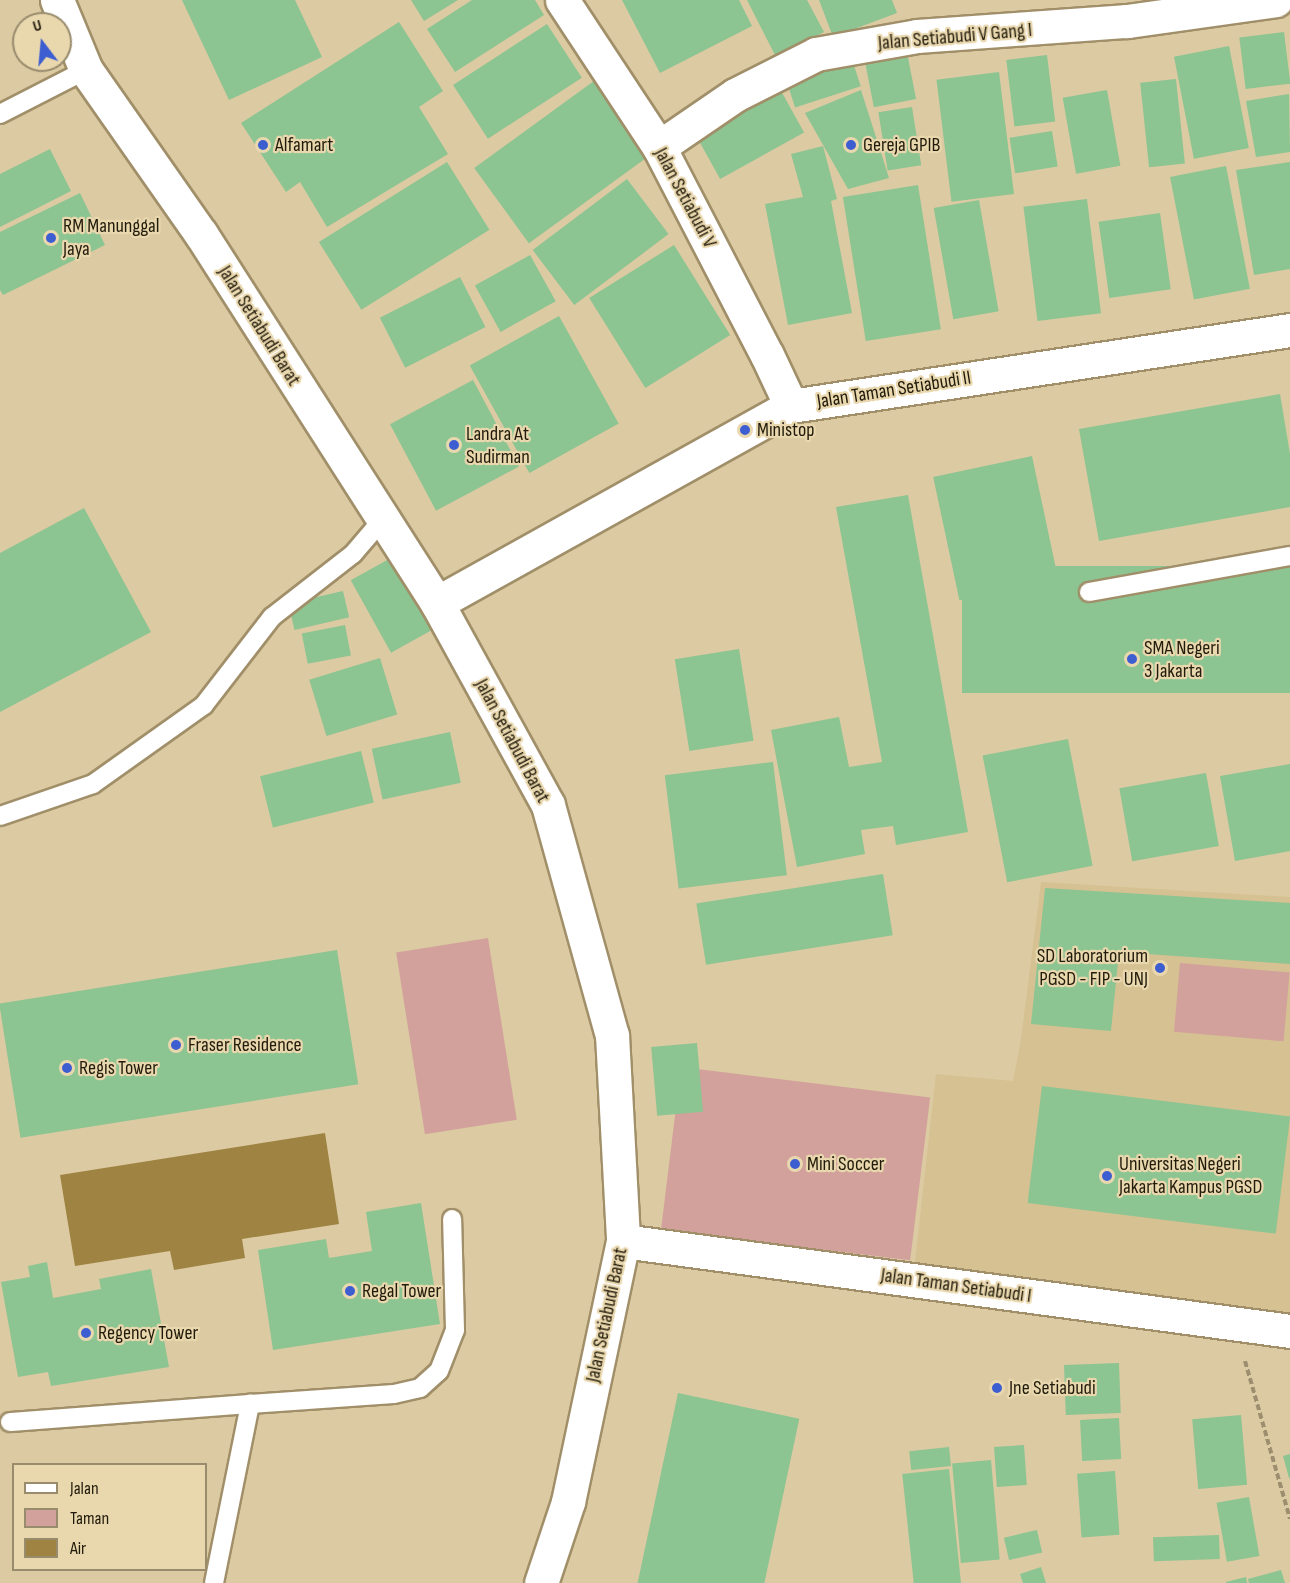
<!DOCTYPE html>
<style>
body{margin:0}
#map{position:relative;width:1290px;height:1583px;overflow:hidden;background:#dccaa2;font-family:"Sofia Sans Condensed",sans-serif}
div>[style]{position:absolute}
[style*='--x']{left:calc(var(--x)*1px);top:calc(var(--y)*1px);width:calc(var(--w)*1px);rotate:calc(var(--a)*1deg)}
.built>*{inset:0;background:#d6c192}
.green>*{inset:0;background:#d2a19b;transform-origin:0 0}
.water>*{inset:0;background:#9f8342}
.building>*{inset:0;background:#8cc492;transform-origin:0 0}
.path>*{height:4px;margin-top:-2px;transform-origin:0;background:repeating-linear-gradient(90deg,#9c8e6e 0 6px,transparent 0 9px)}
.roads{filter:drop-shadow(2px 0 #a08f69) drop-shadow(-2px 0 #a08f69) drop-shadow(0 2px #a08f69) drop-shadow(0 -2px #a08f69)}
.lane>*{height:18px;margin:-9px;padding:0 9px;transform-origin:9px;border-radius:9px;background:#fff}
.street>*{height:33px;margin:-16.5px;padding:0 16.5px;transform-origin:16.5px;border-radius:16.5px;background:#fff}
.dots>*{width:16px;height:16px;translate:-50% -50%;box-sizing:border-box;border:3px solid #e9d7ae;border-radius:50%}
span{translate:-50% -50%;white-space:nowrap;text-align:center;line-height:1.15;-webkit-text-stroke:4.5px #e9d7ae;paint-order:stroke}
.street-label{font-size:20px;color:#211b0b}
.poi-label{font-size:20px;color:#211b0b}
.left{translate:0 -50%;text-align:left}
.right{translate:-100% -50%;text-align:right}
.legend{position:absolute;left:12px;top:1463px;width:195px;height:108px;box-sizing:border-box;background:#e9d7ae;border:2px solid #998c6d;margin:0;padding:8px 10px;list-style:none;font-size:18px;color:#211b0b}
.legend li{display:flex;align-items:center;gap:12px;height:30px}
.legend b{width:30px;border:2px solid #998c6d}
.north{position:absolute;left:12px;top:12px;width:60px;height:60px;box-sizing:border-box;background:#e9d7ae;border:2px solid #998c6d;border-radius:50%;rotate:344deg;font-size:16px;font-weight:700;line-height:24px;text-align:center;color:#211b0b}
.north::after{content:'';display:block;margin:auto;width:21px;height:27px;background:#3c5ed0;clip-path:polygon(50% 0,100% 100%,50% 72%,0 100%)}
</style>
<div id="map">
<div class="built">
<i style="clip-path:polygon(1041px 882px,1290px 897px,1290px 1316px,914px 1271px,936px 1074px,1013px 1081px,1021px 1039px)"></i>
</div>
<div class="green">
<i style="left:488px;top:938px;width:184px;height:93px;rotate:81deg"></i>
<i style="left:1180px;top:963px;width:110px;height:69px;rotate:5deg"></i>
<i style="left:681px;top:1067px;width:251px;height:164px;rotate:7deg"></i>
</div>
<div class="water">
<i style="clip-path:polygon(325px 1133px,339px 1224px,242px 1239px,245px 1258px,174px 1270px,170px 1251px,75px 1266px,60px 1175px)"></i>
</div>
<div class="building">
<i style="clip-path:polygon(182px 0,295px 0,322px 57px,229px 100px)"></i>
<i style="clip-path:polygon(411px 0,458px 0,424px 21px)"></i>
<i style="clip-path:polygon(472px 0,535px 0,544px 15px,455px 72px,427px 29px)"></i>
<i style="clip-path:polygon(622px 0,739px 0,752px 26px,660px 73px)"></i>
<i style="clip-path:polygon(747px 0,807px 0,824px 32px,776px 57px)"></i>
<i style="clip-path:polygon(819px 0,892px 0,897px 13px,833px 37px)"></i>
<i style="clip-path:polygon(399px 22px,443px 91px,419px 107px,448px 154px,327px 227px,300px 182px,286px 192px,241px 123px)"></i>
<i style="left:547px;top:24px;width:64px;height:112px;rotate:57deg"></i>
<i style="left:1284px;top:32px;width:52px;height:45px;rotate:83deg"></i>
<i style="left:905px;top:42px;width:58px;height:43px;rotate:79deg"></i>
<i style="left:1229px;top:46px;width:104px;height:56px;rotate:79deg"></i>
<i style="left:849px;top:50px;width:38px;height:69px;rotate:72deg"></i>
<i style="left:1047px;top:55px;width:67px;height:41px;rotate:83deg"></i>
<i style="left:999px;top:72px;width:123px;height:63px;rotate:83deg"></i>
<i style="left:598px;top:78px;width:93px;height:153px;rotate:54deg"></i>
<i style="left:1176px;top:79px;width:85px;height:36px;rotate:84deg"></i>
<i style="left:775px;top:80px;width:60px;height:96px;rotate:61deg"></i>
<i style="clip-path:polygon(861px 90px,889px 178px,848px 189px,805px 113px)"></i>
<i style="left:1107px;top:90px;width:77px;height:45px;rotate:80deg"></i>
<i style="clip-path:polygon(1289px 94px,1290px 152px,1256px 157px,1246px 101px)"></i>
<i style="left:912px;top:107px;width:59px;height:34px;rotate:81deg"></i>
<i style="left:1052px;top:131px;width:36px;height:43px;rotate:81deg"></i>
<i style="clip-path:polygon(823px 146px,837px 199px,831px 201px,852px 313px,788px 325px,765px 204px,803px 197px,791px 154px)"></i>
<i style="clip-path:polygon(50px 149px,71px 191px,0 227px,0 174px)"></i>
<i style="left:447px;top:162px;width:80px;height:151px;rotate:58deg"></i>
<i style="clip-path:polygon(1290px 162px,1290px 269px,1254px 275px,1236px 170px)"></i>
<i style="left:1226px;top:166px;width:125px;height:57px;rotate:79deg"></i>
<i style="left:627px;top:179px;width:69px;height:118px;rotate:53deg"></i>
<i style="left:918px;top:185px;width:146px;height:76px;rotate:81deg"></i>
<i style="clip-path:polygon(80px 193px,105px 245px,3px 295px,0 290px,0 232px)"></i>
<i style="left:1087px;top:199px;width:115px;height:64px;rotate:83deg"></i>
<i style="left:979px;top:200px;width:113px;height:46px;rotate:80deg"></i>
<i style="left:1160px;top:213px;width:77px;height:62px;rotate:82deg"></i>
<i style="left:674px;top:245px;width:106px;height:100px;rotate:58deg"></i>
<i style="left:530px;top:255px;width:53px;height:63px;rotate:61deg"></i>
<i style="left:460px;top:277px;width:56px;height:90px;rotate:63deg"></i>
<i style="left:559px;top:316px;width:123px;height:102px;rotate:61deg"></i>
<i style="left:473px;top:380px;width:98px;height:94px;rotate:62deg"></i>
<i style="clip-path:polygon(1280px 394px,1290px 454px,1290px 507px,1099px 541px,1079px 429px)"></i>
<i style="left:1032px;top:456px;width:126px;height:101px;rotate:78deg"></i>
<i style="clip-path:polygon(908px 495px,968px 832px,896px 845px,893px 826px,861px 830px,865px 854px,797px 867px,771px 730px,839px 717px,849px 767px,882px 762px,836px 507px)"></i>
<i style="clip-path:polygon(84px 508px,151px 632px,0 712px,0 553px)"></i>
<i style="left:398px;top:554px;width:83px;height:54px;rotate:61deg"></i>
<i style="left:1290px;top:566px;width:127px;height:328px;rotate:90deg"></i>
<i style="left:343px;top:591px;width:27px;height:56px;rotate:77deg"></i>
<i style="left:345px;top:625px;width:31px;height:44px;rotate:79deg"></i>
<i style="left:739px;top:649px;width:93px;height:65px;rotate:81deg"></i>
<i style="left:380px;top:658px;width:59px;height:74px;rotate:73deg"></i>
<i style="left:450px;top:732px;width:52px;height:80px;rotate:78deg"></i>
<i style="left:1068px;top:739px;width:129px;height:87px;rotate:79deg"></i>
<i style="left:361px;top:751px;width:53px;height:104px;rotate:76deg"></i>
<i style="left:773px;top:762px;width:114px;height:109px;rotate:83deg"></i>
<i style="clip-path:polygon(1290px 764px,1290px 851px,1235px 861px,1220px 776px)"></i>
<i style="left:1206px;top:773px;width:74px;height:88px;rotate:80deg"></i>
<i style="left:883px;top:874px;width:62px;height:189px;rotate:81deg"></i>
<i style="clip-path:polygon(1045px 888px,1290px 903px,1290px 964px,1119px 952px,1111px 1031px,1031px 1024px)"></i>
<i style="left:337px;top:950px;width:136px;height:342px;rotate:81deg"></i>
<i style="left:697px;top:1043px;width:69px;height:46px;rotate:85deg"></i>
<i style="left:1042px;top:1086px;width:250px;height:118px;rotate:7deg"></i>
<i style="clip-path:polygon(421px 1203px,440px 1324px,273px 1350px,258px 1250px,326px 1239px,329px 1258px,372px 1251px,366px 1212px)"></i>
<i style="clip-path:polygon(47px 1262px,53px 1298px,101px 1289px,99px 1279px,151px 1269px,169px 1367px,51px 1386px,48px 1372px,18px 1377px,1px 1282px,30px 1277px,28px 1266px)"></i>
<i style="left:1119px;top:1363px;width:50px;height:55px;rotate:88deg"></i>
<i style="left:678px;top:1393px;width:124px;height:194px;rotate:12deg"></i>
<i style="left:1241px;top:1415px;width:70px;height:49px;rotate:85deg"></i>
<i style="left:1119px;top:1418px;width:41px;height:39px;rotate:87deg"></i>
<i style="left:1024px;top:1445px;width:40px;height:30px;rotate:86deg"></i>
<i style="left:949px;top:1447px;width:19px;height:40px;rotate:84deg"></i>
<i style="clip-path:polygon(1290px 1454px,1290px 1478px,1289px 1478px,1283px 1456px)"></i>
<i style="left:991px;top:1460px;width:100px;height:39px;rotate:85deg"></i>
<i style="left:949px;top:1469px;width:115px;height:47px;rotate:84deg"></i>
<i style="left:1115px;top:1471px;width:64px;height:38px;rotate:86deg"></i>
<i style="left:1249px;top:1497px;width:60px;height:33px;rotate:80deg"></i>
<i style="left:1037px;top:1530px;width:23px;height:34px;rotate:77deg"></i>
<i style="left:1219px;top:1535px;width:24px;height:66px;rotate:88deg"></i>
<i style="clip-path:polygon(1041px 1567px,1046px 1583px,1023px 1583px,1020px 1574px)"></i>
<i style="clip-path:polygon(1281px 1570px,1285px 1583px,1249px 1583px,1248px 1579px)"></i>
<i style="clip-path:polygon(1246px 1577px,1247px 1583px,1226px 1583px,1226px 1582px)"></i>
</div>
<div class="path">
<i style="--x:1245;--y:1361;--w:164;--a:74.1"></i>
</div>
<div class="roads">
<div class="lane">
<i style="--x:0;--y:114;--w:97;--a:-27.1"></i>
<i style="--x:1089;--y:592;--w:204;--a:-10.2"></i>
<i style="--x:0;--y:816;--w:98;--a:-19"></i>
<i style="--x:93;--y:784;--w:136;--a:-35.4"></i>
<i style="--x:204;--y:705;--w:111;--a:-52.3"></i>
<i style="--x:272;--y:617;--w:103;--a:-37.9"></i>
<i style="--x:353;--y:554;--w:45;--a:-49.5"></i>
<i style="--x:10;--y:1422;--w:241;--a:-4.3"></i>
<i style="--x:214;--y:1583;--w:183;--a:-78.6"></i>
<i style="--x:250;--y:1404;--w:144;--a:-4"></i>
<i style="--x:394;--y:1394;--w:27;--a:-13"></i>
<i style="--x:420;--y:1388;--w:25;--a:-42"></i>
<i style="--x:439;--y:1371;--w:44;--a:-68.7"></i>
<i style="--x:455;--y:1330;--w:111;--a:-91.5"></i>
</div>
<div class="street">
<i style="--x:57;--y:0;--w:76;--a:67.5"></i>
<i style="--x:86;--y:70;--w:200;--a:55"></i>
<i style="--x:201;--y:234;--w:438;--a:57.4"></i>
<i style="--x:437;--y:603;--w:230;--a:61.2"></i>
<i style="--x:548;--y:805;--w:239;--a:74.5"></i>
<i style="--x:612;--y:1035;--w:206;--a:86.9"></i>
<i style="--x:623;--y:1241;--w:267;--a:101.9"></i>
<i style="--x:568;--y:1502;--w:85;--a:108.4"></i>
<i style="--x:562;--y:0;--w:176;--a:56.6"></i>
<i style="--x:659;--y:147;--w:234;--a:62.6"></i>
<i style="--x:767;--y:355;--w:56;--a:64.8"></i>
<i style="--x:659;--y:147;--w:92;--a:-34.4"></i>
<i style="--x:735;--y:95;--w:91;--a:-26.8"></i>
<i style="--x:816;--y:54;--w:103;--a:-10.1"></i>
<i style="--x:917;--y:36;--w:211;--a:-4.1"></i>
<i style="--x:1127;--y:21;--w:150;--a:-8"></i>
<i style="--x:437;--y:603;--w:405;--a:-29.1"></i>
<i style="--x:791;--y:406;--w:505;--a:-8.66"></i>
<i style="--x:623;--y:1241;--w:673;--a:7.68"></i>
</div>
</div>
<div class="dots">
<i style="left:263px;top:145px;background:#3c5ed0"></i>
<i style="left:851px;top:145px;background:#3c5ed0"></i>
<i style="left:51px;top:238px;background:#3c5ed0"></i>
<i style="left:745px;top:430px;background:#3c5ed0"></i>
<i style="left:454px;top:445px;background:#3c5ed0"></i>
<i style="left:1132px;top:659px;background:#3c5ed0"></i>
<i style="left:1160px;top:968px;background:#3c5ed0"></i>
<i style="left:176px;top:1045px;background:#3c5ed0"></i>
<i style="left:67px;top:1068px;background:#3c5ed0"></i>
<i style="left:795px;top:1164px;background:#3c5ed0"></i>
<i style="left:1107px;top:1176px;background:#3c5ed0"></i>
<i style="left:350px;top:1291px;background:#3c5ed0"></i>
<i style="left:86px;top:1333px;background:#3c5ed0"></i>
<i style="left:997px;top:1388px;background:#3c5ed0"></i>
</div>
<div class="street-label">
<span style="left:955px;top:37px;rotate:-5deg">Jalan Setiabudi V Gang I</span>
<span style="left:685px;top:198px;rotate:62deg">Jalan Setiabudi V</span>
<span style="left:259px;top:326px;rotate:58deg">Jalan Setiabudi Barat</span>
<span style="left:894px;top:390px;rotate:-9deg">Jalan Taman Setiabudi II</span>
<span style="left:512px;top:741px;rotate:62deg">Jalan Setiabudi Barat</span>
<span style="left:956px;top:1286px;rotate:8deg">Jalan Taman Setiabudi I</span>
<span style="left:607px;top:1315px;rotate:-78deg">Jalan Setiabudi Barat</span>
</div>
<div class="poi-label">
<span class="left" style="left:275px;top:145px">Alfamart</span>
<span class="left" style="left:863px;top:145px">Gereja GPIB</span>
<span class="left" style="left:63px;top:238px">RM Manunggal<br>Jaya</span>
<span class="left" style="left:757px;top:430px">Ministop</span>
<span class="left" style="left:466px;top:446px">Landra At<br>Sudirman</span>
<span class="left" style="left:1144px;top:660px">SMA Negeri<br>3 Jakarta</span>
<span class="right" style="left:1148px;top:968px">SD Laboratorium<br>PGSD - FIP - UNJ</span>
<span class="left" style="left:188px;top:1045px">Fraser Residence</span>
<span class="left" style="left:79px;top:1068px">Regis Tower</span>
<span class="left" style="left:807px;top:1164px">Mini Soccer</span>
<span class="left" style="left:1119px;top:1176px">Universitas Negeri<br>Jakarta Kampus PGSD</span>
<span class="left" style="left:362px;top:1291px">Regal Tower</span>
<span class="left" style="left:98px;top:1333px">Regency Tower</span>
<span class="left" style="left:1009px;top:1388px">Jne Setiabudi</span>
</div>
<ul class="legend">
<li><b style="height:8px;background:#fff"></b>Jalan</li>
<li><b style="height:16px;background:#d2a19b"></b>Taman</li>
<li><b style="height:16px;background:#9f8342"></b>Air</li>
</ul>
<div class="north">U</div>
</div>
